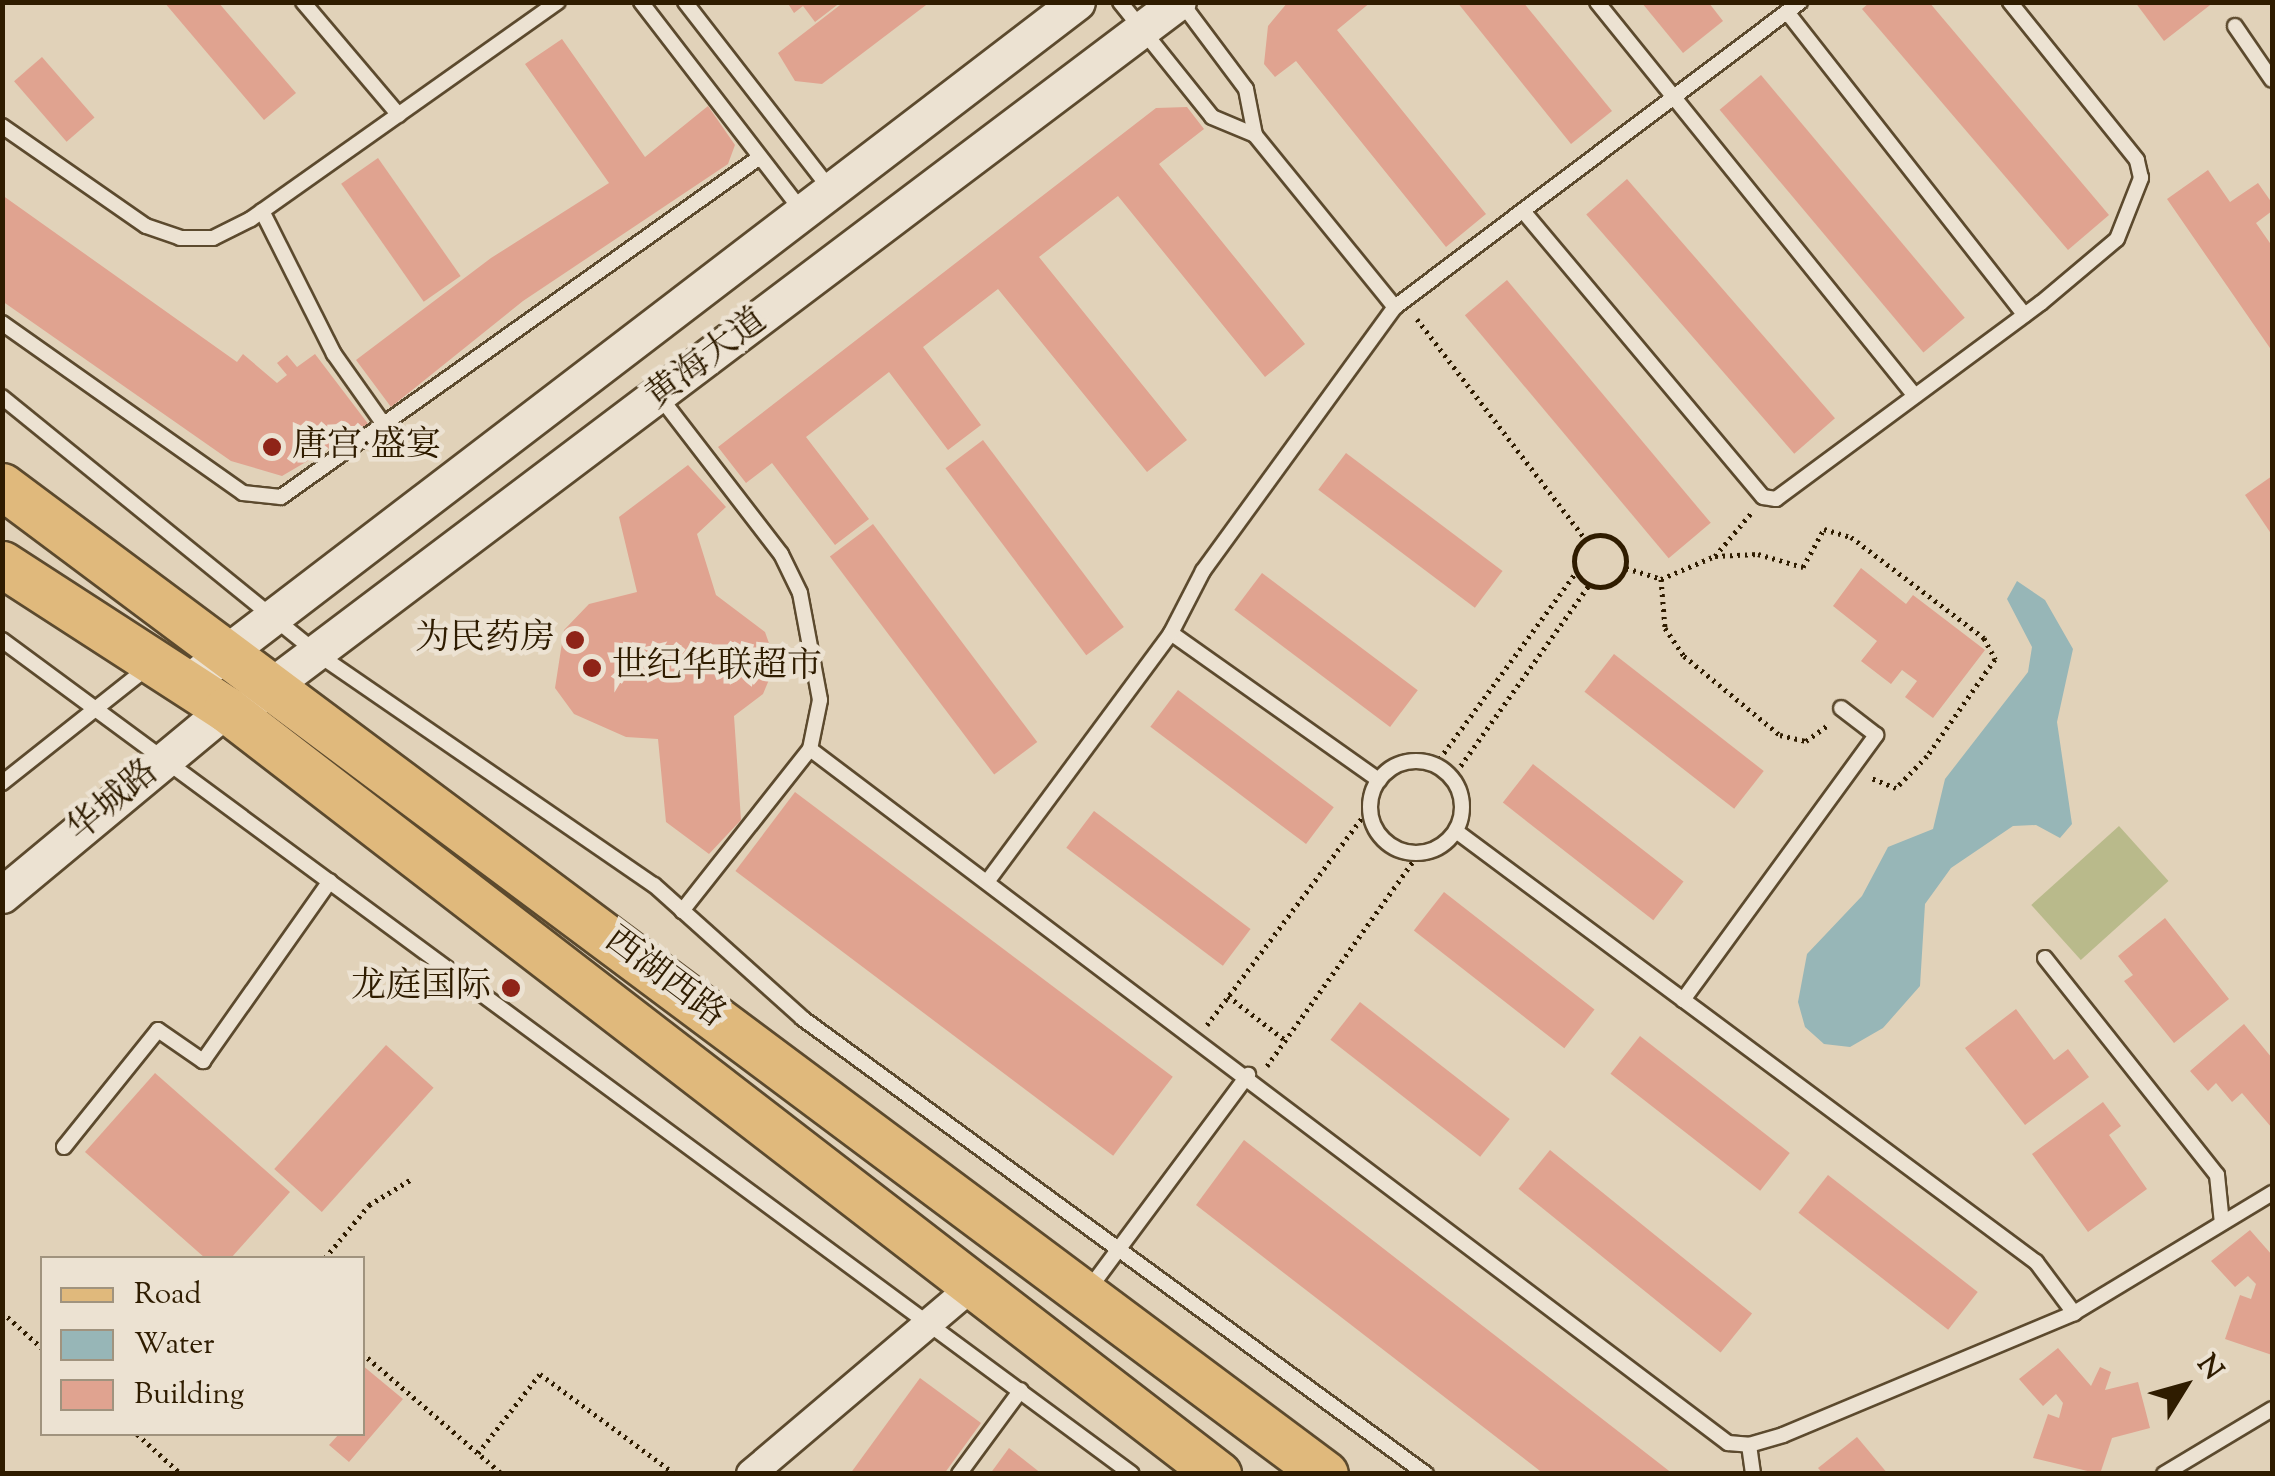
<!DOCTYPE html>
<meta charset="utf-8">
<style>
body{margin:0}
#map{position:relative;width:2275px;height:1476px;overflow:hidden;background:#e1d2b9;font-family:"Sorts Mill Goudy","Noto Serif SC",serif}
div>[style]{position:absolute}
[style*='--x']{left:calc(var(--x)*1px);top:calc(var(--y)*1px);width:calc(var(--w)*1px);rotate:calc(var(--a)*1deg)}
.green>*{inset:0;background:#b9ba8b;transform-origin:0 0}
.water>*{inset:0;background:#97b6b7}
.building>*{inset:0;background:#e0a390;transform-origin:0 0}
.path>*{height:5px;margin-top:-2.5px;transform-origin:0;background:repeating-linear-gradient(90deg,#2f1c00 0 2.5px,transparent 0 7.5px)}
.path>.ring{margin:-2.5px;padding:0;box-sizing:content-box;background:none;border:5px solid #2f1c00;border-radius:50%}
.roads{filter:drop-shadow(2px 0 #5c4a2e) drop-shadow(-2px 0 #5c4a2e) drop-shadow(0 2px #5c4a2e) drop-shadow(0 -2px #5c4a2e)}
.service>*{height:14px;margin:-7px;padding:0 7px;transform-origin:7px;border-radius:7px;background:#ece2d2}
.service>.ring{margin:-7px;padding:0;box-sizing:content-box;background:none;border:14px solid #ece2d2;border-radius:50%}
.minor>*{height:28px;margin:-14px;padding:0 14px;transform-origin:14px;border-radius:14px;background:#ece2d2}
.tertiary>*{height:35px;margin:-17.5px;padding:0 17.5px;transform-origin:17.5px;border-radius:17.5px;background:#ece2d2}
.primary>*{height:45px;margin:-22.5px;padding:0 22.5px;transform-origin:22.5px;border-radius:22.5px;background:#e0b97c}
.dots>*{width:28px;height:28px;translate:-50% -50%;box-sizing:border-box;border:5px solid #ece2d2;border-radius:50%}
span{translate:-50% -50%;white-space:nowrap;text-align:center;line-height:1.15;-webkit-text-stroke:9px #ece2d2;paint-order:stroke}
.street-label{font-size:35px;color:#2f1c00}
.poi-label{font-size:35px;color:#2f1c00}
.left{translate:0 -50%;text-align:left}
.right{translate:-100% -50%;text-align:right}
.frame{position:absolute;inset:0;border:5px solid #2f1c00;pointer-events:none}
.legend{position:absolute;left:40px;top:1256px;width:325px;height:180px;box-sizing:border-box;background:#ece2d2;border:2px solid #a0937e;margin:0;padding:12px 18px;list-style:none;font-size:30px;color:#2f1c00}
.legend li{display:flex;align-items:center;gap:20px;height:50px}
.legend b{width:50px;border:2px solid #a0937e}
.north{position:absolute;left:2135px;top:1336px;width:100px;height:100px;-webkit-text-stroke:8px #ece2d2;paint-order:stroke;rotate:53deg;font-size:28px;font-weight:700;line-height:40px;text-align:center;color:#2f1c00}
.north::after{content:'';display:block;margin:auto;width:35px;height:45px;background:#2f1c00;clip-path:polygon(50% 0,100% 100%,50% 72%,0 100%)}
</style>
<div id="map">
<div class="green">
<i style="left:2119px;top:826px;width:74px;height:118px;rotate:48deg"></i>
</div>
<div class="water">
<i style="clip-path:polygon(2017px 581px,2045px 600px,2073px 649px,2057px 722px,2072px 824px,2060px 838px,2036px 825px,2013px 826px,1951px 868px,1925px 904px,1920px 986px,1883px 1028px,1850px 1047px,1824px 1044px,1805px 1027px,1798px 1002px,1807px 954px,1862px 896px,1888px 847px,1933px 829px,1945px 779px,2028px 672px,2032px 647px,2007px 599px)"></i>
</div>
<div class="building">
<i style="clip-path:polygon(164px 2px,218px 2px,296px 93px,264px 120px)"></i>
<i style="clip-path:polygon(787px 2px,841px 2px,815px 22px,803px 6px,794px 13px)"></i>
<i style="clip-path:polygon(844px 2px,930px 2px,822px 84px,795px 81px,778px 53px)"></i>
<i style="clip-path:polygon(1288px 2px,1371px 2px,1337px 30px,1486px 214px,1446px 247px,1296px 61px,1275px 77px,1264px 64px,1268px 26px)"></i>
<i style="clip-path:polygon(1457px 2px,1523px 2px,1612px 111px,1571px 144px)"></i>
<i style="clip-path:polygon(1870px 2px,1929px 2px,2109px 215px,2068px 250px,1862px 9px)"></i>
<i style="clip-path:polygon(2135px 2px,2214px 2px,2164px 41px)"></i>
<i style="clip-path:polygon(1642px 3px,1709px 3px,1723px 21px,1683px 53px)"></i>
<i style="clip-path:polygon(562px 39px,645px 157px,708px 106px,735px 145px,728px 164px,523px 301px,391px 407px,356px 360px,491px 258px,609px 183px,525px 64px)"></i>
<i style="left:42px;top:57px;width:80px;height:37px;rotate:49deg"></i>
<i style="left:1761px;top:75px;width:317px;height:54px;rotate:50deg"></i>
<i style="clip-path:polygon(1187px 107px,1204px 129px,1159px 164px,1305px 344px,1265px 377px,1118px 196px,1039px 257px,1187px 440px,1147px 472px,998px 289px,923px 347px,981px 425px,948px 450px,889px 372px,806px 437px,869px 519px,835px 545px,772px 463px,746px 483px,718px 447px,1156px 108px)"></i>
<i style="left:378px;top:158px;width:144px;height:45px;rotate:55deg"></i>
<i style="clip-path:polygon(2208px 170px,2230px 202px,2258px 183px,2272px 203px,2272px 211px,2256px 223px,2272px 246px,2272px 351px,2167px 199px)"></i>
<i style="left:1627px;top:179px;width:317px;height:54px;rotate:49deg"></i>
<i style="clip-path:polygon(2px 195px,237px 362px,243px 354px,277px 383px,287px 375px,277px 363px,287px 355px,297px 367px,315px 354px,369px 425px,282px 476px,231px 461px,2px 301px)"></i>
<i style="left:1507px;top:280px;width:317px;height:55px;rotate:50deg"></i>
<i style="left:983px;top:440px;width:234px;height:47px;rotate:53deg"></i>
<i style="left:1346px;top:453px;width:196px;height:46px;rotate:37deg"></i>
<i style="clip-path:polygon(688px 465px,726px 507px,697px 534px,716px 595px,765px 632px,776px 663px,763px 694px,734px 716px,741px 820px,709px 854px,666px 822px,658px 739px,626px 737px,574px 714px,555px 688px,564px 630px,589px 604px,637px 592px,619px 517px)"></i>
<i style="clip-path:polygon(2272px 476px,2272px 535px,2245px 495px)"></i>
<i style="left:873px;top:524px;width:273px;height:54px;rotate:53deg"></i>
<i style="clip-path:polygon(1861px 568px,1906px 604px,1913px 595px,1985px 650px,1933px 718px,1905px 697px,1917px 681px,1902px 670px,1891px 684px,1861px 661px,1877px 641px,1833px 606px)"></i>
<i style="left:1262px;top:573px;width:195px;height:46px;rotate:37deg"></i>
<i style="left:1614px;top:654px;width:190px;height:48px;rotate:38deg"></i>
<i style="left:1178px;top:690px;width:195px;height:46px;rotate:37deg"></i>
<i style="left:1533px;top:764px;width:191px;height:49px;rotate:38deg"></i>
<i style="left:795px;top:792px;width:473px;height:99px;rotate:37deg"></i>
<i style="left:1094px;top:811px;width:196px;height:46px;rotate:37deg"></i>
<i style="left:1444px;top:892px;width:191px;height:49px;rotate:38deg"></i>
<i style="clip-path:polygon(2165px 918px,2229px 999px,2174px 1043px,2124px 981px,2133px 975px,2118px 956px)"></i>
<i style="left:1360px;top:1002px;width:190px;height:48px;rotate:38deg"></i>
<i style="clip-path:polygon(2016px 1009px,2054px 1060px,2068px 1049px,2089px 1077px,2025px 1125px,1965px 1048px)"></i>
<i style="clip-path:polygon(2244px 1024px,2272px 1058px,2272px 1128px,2242px 1093px,2232px 1102px,2216px 1083px,2208px 1091px,2190px 1071px)"></i>
<i style="left:1640px;top:1036px;width:190px;height:48px;rotate:38deg"></i>
<i style="left:386px;top:1045px;width:64px;height:167px;rotate:42deg"></i>
<i style="clip-path:polygon(155px 1073px,290px 1192px,231px 1258px,205px 1258px,85px 1152px)"></i>
<i style="clip-path:polygon(2103px 1102px,2121px 1126px,2109px 1135px,2147px 1189px,2088px 1232px,2032px 1154px)"></i>
<i style="clip-path:polygon(1244px 1140px,1673px 1474px,1544px 1474px,1196px 1205px)"></i>
<i style="left:1550px;top:1150px;width:260px;height:50px;rotate:39deg"></i>
<i style="left:1828px;top:1175px;width:190px;height:48px;rotate:38deg"></i>
<i style="clip-path:polygon(2250px 1230px,2272px 1255px,2272px 1355px,2225px 1339px,2240px 1295px,2251px 1299px,2256px 1284px,2248px 1276px,2235px 1287px,2211px 1261px)"></i>
<i style="clip-path:polygon(2058px 1348px,2091px 1386px,2100px 1367px,2111px 1372px,2105px 1390px,2138px 1382px,2150px 1428px,2112px 1438px,2100px 1474px,2033px 1458px,2048px 1414px,2059px 1418px,2063px 1403px,2056px 1394px,2043px 1406px,2019px 1379px)"></i>
<i style="clip-path:polygon(362px 1365px,403px 1399px,349px 1462px,329px 1445px,339px 1434px,362px 1434px)"></i>
<i style="clip-path:polygon(920px 1378px,981px 1423px,944px 1474px,850px 1474px)"></i>
<i style="clip-path:polygon(1857px 1437px,1888px 1474px,1823px 1474px,1818px 1468px)"></i>
<i style="clip-path:polygon(1009px 1448px,1042px 1474px,990px 1474px)"></i>
</div>
<div class="path">
<i style="--x:1417;--y:319;--w:277;--a:52.6"></i>
<i class="ring" style="left:1574px;top:535px;width:47px;height:47px"></i>
<i style="--x:1715;--y:556;--w:57;--a:-49.9"></i>
<i style="--x:1626;--y:568;--w:37;--a:17"></i>
<i style="--x:1661;--y:579;--w:59;--a:-23.1"></i>
<i style="--x:1715;--y:556;--w:43;--a:-2.7"></i>
<i style="--x:1758;--y:554;--w:47;--a:16.1"></i>
<i style="--x:1803;--y:567;--w:43;--a:-61.1"></i>
<i style="--x:1824;--y:529;--w:28;--a:17"></i>
<i style="--x:1851;--y:537;--w:167;--a:37.2"></i>
<i style="--x:1984;--y:638;--w:24;--a:62"></i>
<i style="--x:1995;--y:659;--w:118;--a:125"></i>
<i style="--x:1927;--y:756;--w:45;--a:134.1"></i>
<i style="--x:1896;--y:788;--w:29;--a:-158"></i>
<i style="--x:1661;--y:579;--w:49;--a:85.3"></i>
<i style="--x:1665;--y:628;--w:34;--a:56"></i>
<i style="--x:1684;--y:656;--w:124;--a:39.5"></i>
<i style="--x:1780;--y:735;--w:27;--a:13"></i>
<i style="--x:1806;--y:741;--w:27;--a:-36"></i>
<i style="--x:1435;--y:765;--w:239;--a:-53.8"></i>
<i style="--x:1452;--y:778;--w:237;--a:-54.6"></i>
<i style="--x:1228;--y:996;--w:72;--a:37.7"></i>
<i style="--x:1207;--y:1025;--w:272;--a:-53.2"></i>
<i style="--x:1267;--y:1066;--w:262;--a:-54.5"></i>
<i style="--x:325;--y:1258;--w:69;--a:-50.3"></i>
<i style="--x:369;--y:1205;--w:48;--a:-31.4"></i>
<i style="--x:2;--y:1312;--w:54;--a:42"></i>
<i style="--x:362;--y:1353;--w:185;--a:40.8"></i>
<i style="--x:137;--y:1434;--w:59;--a:42.3"></i>
<i style="--x:478;--y:1453;--w:100;--a:-51.9"></i>
<i style="--x:540;--y:1374;--w:168;--a:36.5"></i>
</div>
<div class="roads">
<div class="service">
<i style="--x:303;--y:2;--w:148;--a:49.7"></i>
<i style="--x:641;--y:2;--w:265;--a:52.4"></i>
<i style="--x:685;--y:2;--w:238;--a:52.2"></i>
<i style="--x:1120;--y:2;--w:147;--a:51.3"></i>
<i style="--x:1212;--y:117;--w:47;--a:22.7"></i>
<i style="--x:1255;--y:135;--w:47;--a:-101.1"></i>
<i style="--x:1246;--y:89;--w:109;--a:-126.8"></i>
<i style="--x:1597;--y:2;--w:506;--a:51.09"></i>
<i style="--x:1787;--y:12;--w:385;--a:51.9"></i>
<i style="--x:2235;--y:26;--w:65;--a:55.6"></i>
<i style="--x:2;--y:126;--w:175;--a:34.8"></i>
<i style="--x:146;--y:226;--w:36;--a:19"></i>
<i style="--x:180;--y:238;--w:33;--a:0"></i>
<i style="--x:213;--y:238;--w:42;--a:-26.6"></i>
<i style="--x:251;--y:219;--w:376;--a:-35.3"></i>
<i style="--x:1255;--y:135;--w:222;--a:50.9"></i>
<i style="--x:262;--y:211;--w:160;--a:63.3"></i>
<i style="--x:334;--y:354;--w:88;--a:54.7"></i>
<i style="--x:1523;--y:211;--w:373;--a:50"></i>
<i style="--x:1763;--y:497;--w:13;--a:9"></i>
<i style="--x:1776;--y:499;--w:330;--a:-36.5"></i>
<i style="--x:2041;--y:303;--w:99;--a:-40.1"></i>
<i style="--x:2117;--y:239;--w:66;--a:-68.5"></i>
<i style="--x:2141;--y:178;--w:18;--a:-103"></i>
<i style="--x:2137;--y:160;--w:203;--a:-128.8"></i>
<i style="--x:2;--y:323;--w:295;--a:35.2"></i>
<i style="--x:243;--y:493;--w:38;--a:6"></i>
<i style="--x:281;--y:497;--w:587;--a:-35.37"></i>
<i style="--x:2;--y:397;--w:409;--a:39.1"></i>
<i style="--x:319;--y:655;--w:406;--a:34.5"></i>
<i style="--x:654;--y:885;--w:199;--a:41.9"></i>
<i style="--x:802;--y:1018;--w:773;--a:36.16"></i>
<i style="--x:660;--y:397;--w:198;--a:52.4"></i>
<i style="--x:781;--y:554;--w:43;--a:64"></i>
<i style="--x:800;--y:593;--w:109;--a:79.4"></i>
<i style="--x:820;--y:700;--w:50;--a:101.5"></i>
<i style="--x:810;--y:749;--w:1151;--a:37.09"></i>
<i style="--x:1728;--y:1443;--w:21;--a:5"></i>
<i style="--x:1749;--y:1445;--w:35;--a:-16"></i>
<i style="--x:1783;--y:1435;--w:316;--a:-22.7"></i>
<i style="--x:2074;--y:1313;--w:232;--a:-31.2"></i>
<i style="--x:1171;--y:633;--w:255;--a:35.3"></i>
<i style="--x:2;--y:640;--w:1404;--a:36.43"></i>
<i class="ring" style="left:1370px;top:761px;width:78px;height:78px"></i>
<i style="--x:2;--y:783;--w:185;--a:-38.4"></i>
<i style="--x:1456;--y:831;--w:723;--a:36.62"></i>
<i style="--x:2036;--y:1262;--w:64;--a:53.3"></i>
<i style="--x:987;--y:882;--w:310;--a:-53.5"></i>
<i style="--x:1171;--y:633;--w:70;--a:-62.7"></i>
<i style="--x:1203;--y:571;--w:326;--a:-54"></i>
<i style="--x:1395;--y:307;--w:507;--a:-36.98"></i>
<i style="--x:682;--y:911;--w:206;--a:-51.7"></i>
<i style="--x:2045;--y:958;--w:277;--a:51.6"></i>
<i style="--x:2217;--y:1175;--w:48;--a:84.1"></i>
<i style="--x:1683;--y:1000;--w:328;--a:-53.9"></i>
<i style="--x:1876;--y:735;--w:44;--a:-142.4"></i>
<i style="--x:64;--y:1147;--w:150;--a:-51.2"></i>
<i style="--x:158;--y:1030;--w:55;--a:34.6"></i>
<i style="--x:203;--y:1061;--w:220;--a:-54.8"></i>
<i style="--x:1089;--y:1289;--w:267;--a:-53.4"></i>
<i style="--x:1749;--y:1445;--w:29;--a:82"></i>
<i style="--x:959;--y:1474;--w:104;--a:-53.6"></i>
<i style="--x:2164;--y:1474;--w:126;--a:-31"></i>
</div>
<div class="minor">
<i style="--x:751;--y:1474;--w:292;--a:-40.3"></i>
</div>
<div class="tertiary">
<i style="--x:188;--y:682;--w:1119;--a:-37.41"></i>
<i style="--x:254;--y:699;--w:1157;--a:-37.03"></i>
<i style="--x:2;--y:895;--w:291;--a:-39.7"></i>
</div>
<div class="primary">
<i style="--x:2;--y:486;--w:1651;--a:36.75"></i>
<i style="--x:2;--y:564;--w:267;--a:32.9"></i>
<i style="--x:226;--y:709;--w:1253;--a:37.64"></i>
</div>
</div>
<div class="dots">
<i style="left:272px;top:447px;background:#8f2418"></i>
<i style="left:575px;top:640px;background:#8f2418"></i>
<i style="left:592px;top:668px;background:#8f2418"></i>
<i style="left:511px;top:988px;background:#8f2418"></i>
</div>
<div class="street-label">
<span style="left:707px;top:360px;rotate:-37deg">黄海大道</span>
<span style="left:114px;top:802px;rotate:-40deg">华城路</span>
<span style="left:664px;top:979px;rotate:37deg">西湖西路</span>
</div>
<div class="poi-label">
<span class="left" style="left:292px;top:447px">唐宫·盛宴</span>
<span class="right" style="left:555px;top:640px">为民药房</span>
<span class="left" style="left:612px;top:668px">世纪华联超市</span>
<span class="right" style="left:491px;top:988px">龙庭国际</span>
</div>
<div class="frame"></div>
<ul class="legend">
<li><b style="height:12px;background:#e0b97c"></b>Road</li>
<li><b style="height:28px;background:#97b6b7"></b>Water</li>
<li><b style="height:28px;background:#e0a390"></b>Building</li>
</ul>
<div class="north">N</div>
</div>
